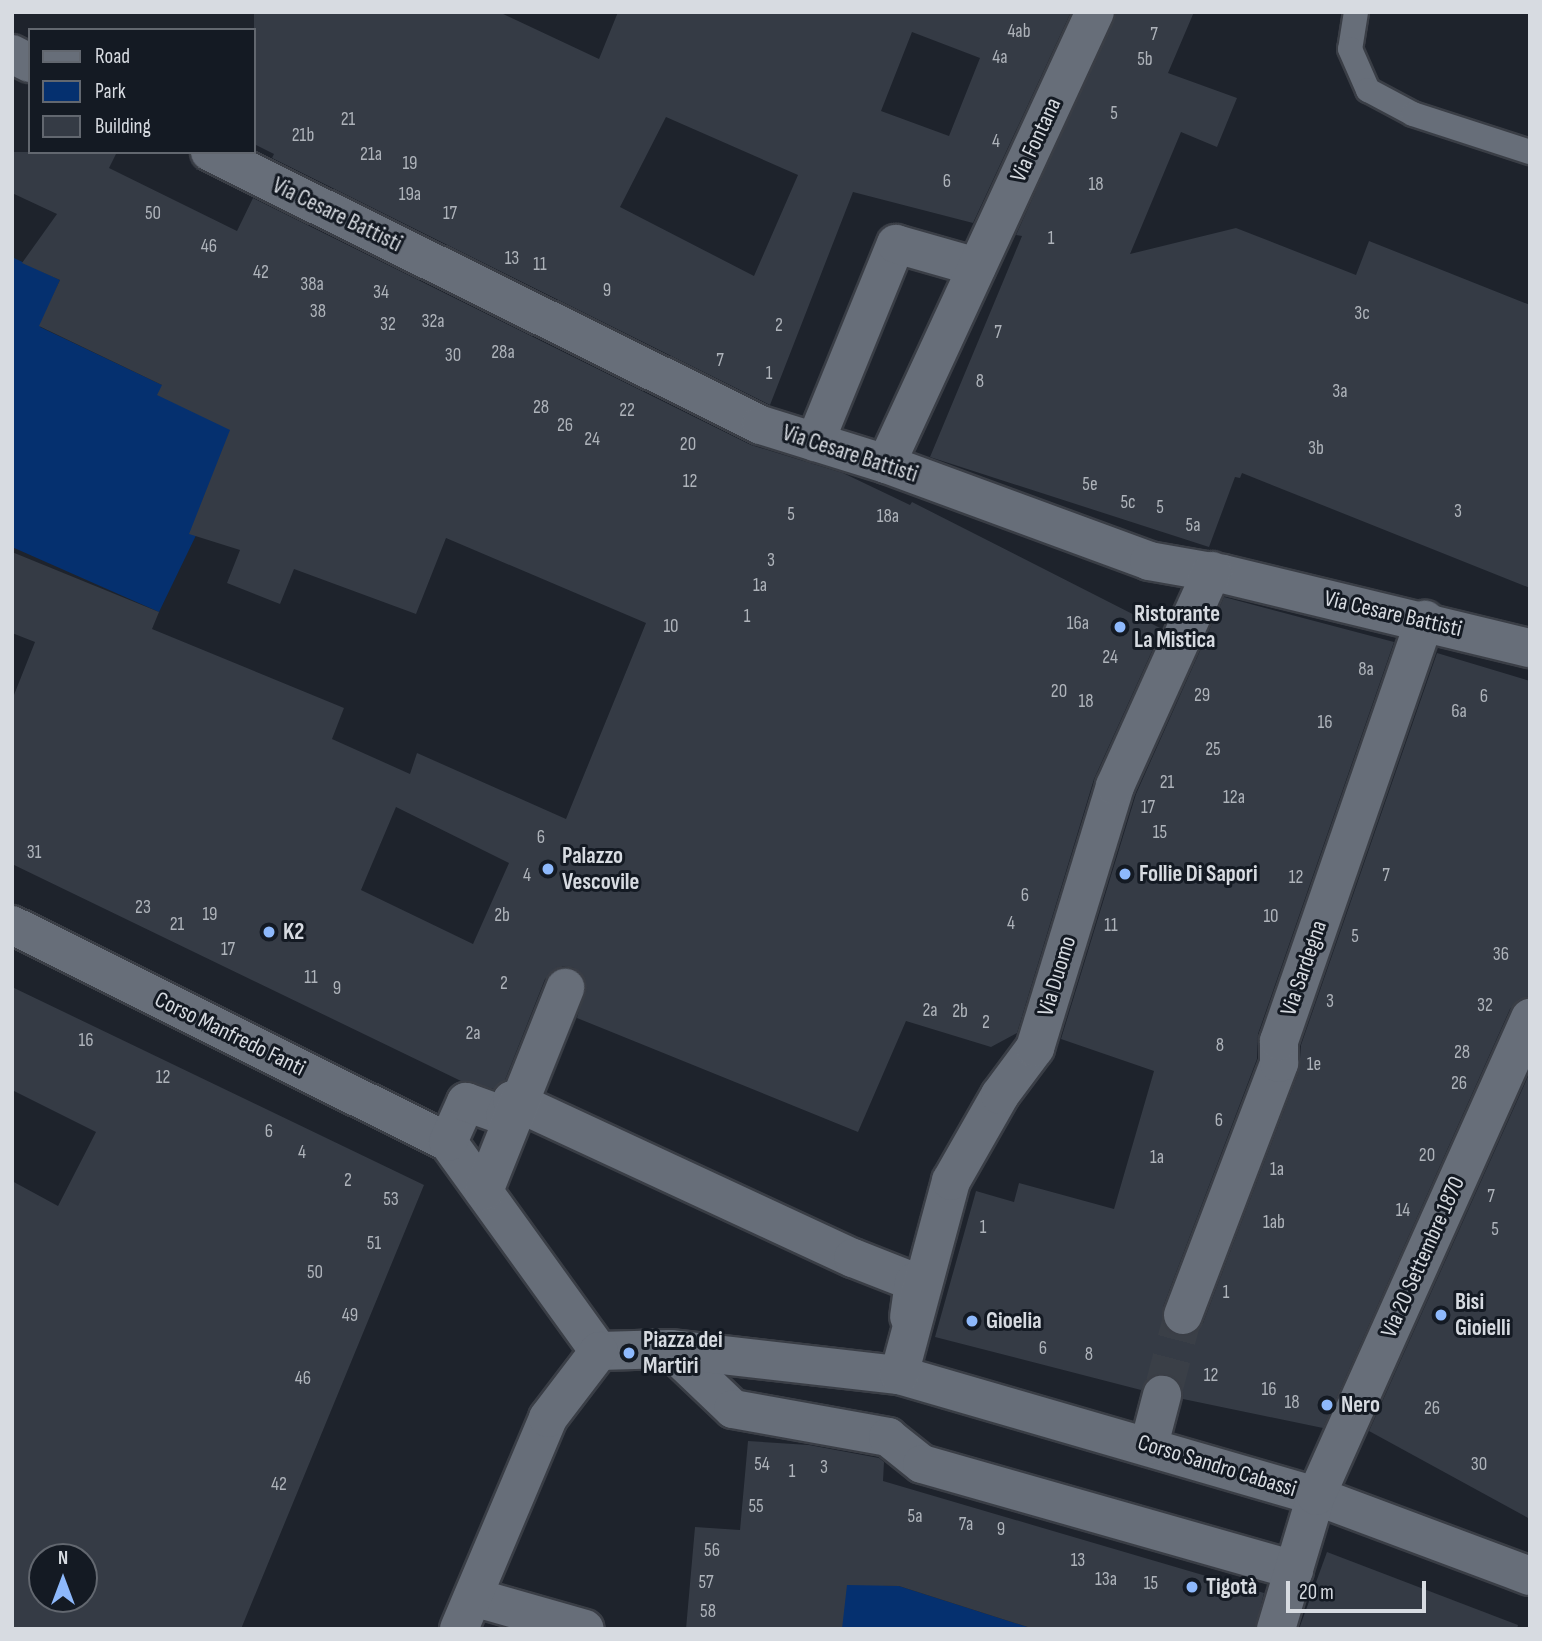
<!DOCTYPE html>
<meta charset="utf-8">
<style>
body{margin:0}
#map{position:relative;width:1542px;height:1641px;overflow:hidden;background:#1e232c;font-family:"Sofia Sans Condensed",sans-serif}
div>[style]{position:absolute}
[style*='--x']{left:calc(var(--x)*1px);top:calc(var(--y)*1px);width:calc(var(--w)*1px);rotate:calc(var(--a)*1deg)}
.green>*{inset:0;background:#05306f}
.building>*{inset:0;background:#353b45}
.street-tunnel>*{height:38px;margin-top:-19px;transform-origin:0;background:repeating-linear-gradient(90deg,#3a3f47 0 38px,transparent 0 57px)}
.roads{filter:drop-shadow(2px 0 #3a3e46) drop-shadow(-2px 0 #3a3e46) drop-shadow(0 2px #3a3e46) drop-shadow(0 -2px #3a3e46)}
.lane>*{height:24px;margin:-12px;padding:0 12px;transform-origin:12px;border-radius:12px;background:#676e79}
.street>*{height:38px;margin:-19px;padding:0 19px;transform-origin:19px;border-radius:19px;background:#676e79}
.dots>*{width:19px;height:19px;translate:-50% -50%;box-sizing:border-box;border:4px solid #141a23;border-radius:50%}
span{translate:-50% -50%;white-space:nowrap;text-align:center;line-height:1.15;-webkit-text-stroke:6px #141a23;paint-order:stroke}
.number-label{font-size:19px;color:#aeb3ba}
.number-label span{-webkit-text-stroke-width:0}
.street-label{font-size:23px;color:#d7dbe1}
.poi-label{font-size:23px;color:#d7dbe1;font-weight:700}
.left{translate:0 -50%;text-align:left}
.frame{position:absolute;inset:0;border:14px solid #d7dbe1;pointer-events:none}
.legend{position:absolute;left:28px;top:28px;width:228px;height:126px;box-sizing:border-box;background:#141a23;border:2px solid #62676f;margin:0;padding:9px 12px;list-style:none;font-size:21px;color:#d7dbe1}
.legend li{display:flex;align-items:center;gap:14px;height:35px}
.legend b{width:35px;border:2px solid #62676f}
.north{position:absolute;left:28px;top:1543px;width:70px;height:70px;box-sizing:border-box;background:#141a23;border:2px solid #62676f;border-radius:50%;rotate:0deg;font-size:19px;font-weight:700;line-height:28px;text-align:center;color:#d7dbe1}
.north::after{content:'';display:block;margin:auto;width:24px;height:32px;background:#8eb9fc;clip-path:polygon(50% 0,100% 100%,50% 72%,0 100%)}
.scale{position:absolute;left:1286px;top:1581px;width:140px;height:32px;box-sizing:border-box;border:4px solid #d7dbe1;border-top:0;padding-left:9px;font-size:21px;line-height:24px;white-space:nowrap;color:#d7dbe1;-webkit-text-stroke:5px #141a23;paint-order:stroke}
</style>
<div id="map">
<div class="green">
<i style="clip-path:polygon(12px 257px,60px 280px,40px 327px,162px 385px,244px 436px,159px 612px,12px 547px)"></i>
<i style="clip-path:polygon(745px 1577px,899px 1586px,1034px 1629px,842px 1629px)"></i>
</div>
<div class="building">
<i style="clip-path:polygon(evenodd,254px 12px,499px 12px,599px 59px,618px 12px,1071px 12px,973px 223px,853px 192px,770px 405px,272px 158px,274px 154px,254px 144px,254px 12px,912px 32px,980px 58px,949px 136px,881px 111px,912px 32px,254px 12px,666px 117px,798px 175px,754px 276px,620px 207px,666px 117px)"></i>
<i style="clip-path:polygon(1116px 12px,1194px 12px,1168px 73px,1237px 98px,1217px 147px,1181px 132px,1130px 254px,1236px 228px,1356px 275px,1369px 241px,1530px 305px,1530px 588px,1242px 473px,1240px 478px,1235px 477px,1209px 547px,930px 457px,1022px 236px,1016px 235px)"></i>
<i style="clip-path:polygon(evenodd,12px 152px,117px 152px,109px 168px,237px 231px,253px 198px,751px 445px,843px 473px,910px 505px,912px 502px,1162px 629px,1094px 779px,1017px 1033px,991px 1047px,906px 1021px,858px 1132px,577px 1018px,586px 984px,574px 968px,563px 966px,545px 979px,505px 1080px,494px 1089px,461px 1081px,12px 864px,12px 700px,35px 642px,12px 633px,12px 552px,159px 612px,152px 629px,344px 708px,332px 739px,410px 774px,417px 753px,566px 819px,646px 623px,446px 538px,416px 614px,294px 569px,280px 604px,227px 583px,240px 550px,189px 534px,230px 430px,157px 395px,162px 385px,39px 326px,60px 280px,22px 263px,57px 214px,12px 193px,12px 152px,396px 807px,509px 863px,473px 944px,361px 890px,396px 807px)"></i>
<i style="clip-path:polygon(1224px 597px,1394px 642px,1258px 1034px,1257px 1059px,1163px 1307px,1166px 1328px,1176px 1336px,1196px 1332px,1203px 1323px,1299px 1071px,1301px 1045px,1437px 653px,1530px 681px,1530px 996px,1518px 1000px,1510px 1009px,1323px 1428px,1183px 1399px,1178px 1380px,1167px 1374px,1147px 1379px,1141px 1390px,935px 1337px,976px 1191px,1014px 1202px,1019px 1183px,1114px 1209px,1154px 1071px,1061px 1039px,1136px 794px)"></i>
<i style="clip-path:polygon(evenodd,12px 987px,424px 1185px,241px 1629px,12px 1629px,12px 1181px,58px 1206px,96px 1132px,12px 1090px,12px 987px,42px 1557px,84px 1557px,84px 1599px,42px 1599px,42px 1557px)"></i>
<i style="clip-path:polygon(1530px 1072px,1530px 1519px,1369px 1431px)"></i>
<i style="clip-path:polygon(748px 1441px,809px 1445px,879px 1458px,884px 1462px,883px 1481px,1264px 1593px,1255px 1629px,1034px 1629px,899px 1586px,847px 1585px,842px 1629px,686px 1629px,695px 1527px,740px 1530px)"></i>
<i style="clip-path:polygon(1327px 1552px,1518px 1625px,1517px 1629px,1299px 1629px)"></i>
</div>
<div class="street-tunnel">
<i style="--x:1162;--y:1395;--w:83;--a:-75.3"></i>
</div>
<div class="roads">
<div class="lane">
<i style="--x:1356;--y:12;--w:37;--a:99"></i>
<i style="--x:1350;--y:49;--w:45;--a:66.3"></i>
<i style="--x:1368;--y:90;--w:51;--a:28.1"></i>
<i style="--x:1413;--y:114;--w:123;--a:18"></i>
</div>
<div class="street">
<i style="--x:12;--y:54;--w:20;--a:27"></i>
<i style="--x:210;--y:152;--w:615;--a:26.36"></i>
<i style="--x:761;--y:425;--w:131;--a:17.3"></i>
<i style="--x:886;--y:464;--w:280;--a:20.2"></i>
<i style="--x:1149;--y:561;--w:75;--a:10"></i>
<i style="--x:1223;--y:574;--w:316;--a:13.6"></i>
<i style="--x:815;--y:442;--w:214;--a:-67.8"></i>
<i style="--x:896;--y:244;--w:84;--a:15.9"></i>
<i style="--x:886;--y:464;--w:498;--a:-65.2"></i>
<i style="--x:12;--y:925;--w:487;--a:26.5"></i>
<i style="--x:448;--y:1142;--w:258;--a:54.2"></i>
<i style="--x:448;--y:1142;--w:44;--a:-65.8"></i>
<i style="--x:466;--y:1102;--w:41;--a:19.7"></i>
<i style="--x:505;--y:1116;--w:17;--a:-66"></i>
<i style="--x:512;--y:1100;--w:376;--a:24.9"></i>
<i style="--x:853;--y:1258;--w:66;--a:21.5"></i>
<i style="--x:914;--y:1282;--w:35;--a:98"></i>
<i style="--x:484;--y:1191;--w:219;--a:-68.2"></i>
<i style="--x:1183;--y:1315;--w:270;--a:-69.1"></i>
<i style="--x:1279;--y:1063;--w:22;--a:-90"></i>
<i style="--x:1279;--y:1041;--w:446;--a:-70.9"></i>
<i style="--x:670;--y:1349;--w:87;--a:43.6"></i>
<i style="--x:733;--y:1409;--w:158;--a:10.2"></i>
<i style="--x:888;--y:1437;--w:43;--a:38.5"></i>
<i style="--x:922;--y:1464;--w:387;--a:15.9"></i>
<i style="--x:599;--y:1351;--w:71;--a:-1.6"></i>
<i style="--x:670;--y:1349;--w:230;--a:6.5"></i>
<i style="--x:899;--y:1375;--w:434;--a:16.2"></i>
<i style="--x:1316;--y:1496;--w:228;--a:20.5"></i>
<i style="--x:899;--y:1375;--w:201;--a:-75"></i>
<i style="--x:951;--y:1181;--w:99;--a:-60.3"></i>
<i style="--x:1000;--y:1095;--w:59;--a:-53.3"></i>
<i style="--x:1035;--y:1048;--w:274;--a:-73"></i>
<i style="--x:1115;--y:786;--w:236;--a:-65.7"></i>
<i style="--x:1149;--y:1445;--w:52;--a:-75.4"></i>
<i style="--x:473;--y:1597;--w:116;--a:15.9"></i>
<i style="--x:459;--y:1629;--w:229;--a:-67.1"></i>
<i style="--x:548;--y:1418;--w:84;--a:-52.7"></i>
<i style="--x:1276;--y:1629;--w:139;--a:-73.3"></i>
<i style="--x:1316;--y:1496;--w:524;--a:-65.88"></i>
</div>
</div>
<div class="dots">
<i style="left:1120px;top:627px;background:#8eb9fc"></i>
<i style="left:548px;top:869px;background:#8eb9fc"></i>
<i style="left:1125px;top:874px;background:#8eb9fc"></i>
<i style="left:269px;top:932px;background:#8eb9fc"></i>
<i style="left:1441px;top:1315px;background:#8eb9fc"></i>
<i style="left:972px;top:1321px;background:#8eb9fc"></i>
<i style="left:629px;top:1353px;background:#8eb9fc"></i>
<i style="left:1327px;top:1405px;background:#8eb9fc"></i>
<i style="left:1192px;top:1587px;background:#8eb9fc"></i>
</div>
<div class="number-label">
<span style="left:1019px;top:32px">4ab</span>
<span style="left:1154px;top:35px">7</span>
<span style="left:1000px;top:58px">4a</span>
<span style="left:1145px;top:60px">5b</span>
<span style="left:1114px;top:114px">5</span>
<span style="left:348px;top:120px">21</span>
<span style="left:303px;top:136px">21b</span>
<span style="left:996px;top:142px">4</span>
<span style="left:371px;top:155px">21a</span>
<span style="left:410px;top:164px">19</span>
<span style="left:947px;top:182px">6</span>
<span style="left:1096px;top:185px">18</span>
<span style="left:410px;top:195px">19a</span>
<span style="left:153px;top:214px">50</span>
<span style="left:450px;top:214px">17</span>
<span style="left:1051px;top:239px">1</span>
<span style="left:209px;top:247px">46</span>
<span style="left:512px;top:259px">13</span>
<span style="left:540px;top:265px">11</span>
<span style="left:261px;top:273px">42</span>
<span style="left:312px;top:285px">38a</span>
<span style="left:607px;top:291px">9</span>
<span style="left:381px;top:293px">34</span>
<span style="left:318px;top:312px">38</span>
<span style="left:1362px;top:314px">3c</span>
<span style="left:433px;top:322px">32a</span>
<span style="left:388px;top:325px">32</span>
<span style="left:779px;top:326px">2</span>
<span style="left:998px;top:333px">7</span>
<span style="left:503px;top:353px">28a</span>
<span style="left:453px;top:356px">30</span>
<span style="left:720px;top:361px">7</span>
<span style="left:769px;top:374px">1</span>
<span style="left:980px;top:382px">8</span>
<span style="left:1340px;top:392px">3a</span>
<span style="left:541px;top:408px">28</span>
<span style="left:627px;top:411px">22</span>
<span style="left:565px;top:426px">26</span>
<span style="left:592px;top:440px">24</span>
<span style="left:688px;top:445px">20</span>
<span style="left:1316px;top:449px">3b</span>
<span style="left:690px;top:482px">12</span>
<span style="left:1090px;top:485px">5e</span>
<span style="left:1128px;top:503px">5c</span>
<span style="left:1160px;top:508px">5</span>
<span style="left:1458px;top:512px">3</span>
<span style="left:791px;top:515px">5</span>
<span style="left:888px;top:517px">18a</span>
<span style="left:1193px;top:526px">5a</span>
<span style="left:771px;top:561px">3</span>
<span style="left:760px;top:586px">1a</span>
<span style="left:747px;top:617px">1</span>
<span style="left:1078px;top:624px">16a</span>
<span style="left:671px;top:627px">10</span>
<span style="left:1110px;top:658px">24</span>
<span style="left:1366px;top:670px">8a</span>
<span style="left:1059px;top:692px">20</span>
<span style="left:1202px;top:696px">29</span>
<span style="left:1484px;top:697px">6</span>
<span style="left:1086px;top:702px">18</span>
<span style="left:1459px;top:712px">6a</span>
<span style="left:1325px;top:723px">16</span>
<span style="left:1213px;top:750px">25</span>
<span style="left:1167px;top:783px">21</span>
<span style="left:1234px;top:798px">12a</span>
<span style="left:1148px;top:808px">17</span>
<span style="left:1160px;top:833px">15</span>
<span style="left:541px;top:838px">6</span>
<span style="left:34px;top:853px">31</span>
<span style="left:527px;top:876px">4</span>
<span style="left:1386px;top:876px">7</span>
<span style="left:1296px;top:878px">12</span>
<span style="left:1025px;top:896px">6</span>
<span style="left:143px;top:908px">23</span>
<span style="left:210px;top:915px">19</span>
<span style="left:502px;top:916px">2b</span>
<span style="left:1271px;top:917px">10</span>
<span style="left:1011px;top:924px">4</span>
<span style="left:177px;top:925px">21</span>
<span style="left:1111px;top:926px">11</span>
<span style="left:1355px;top:937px">5</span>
<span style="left:228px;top:950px">17</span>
<span style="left:1501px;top:955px">36</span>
<span style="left:311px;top:978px">11</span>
<span style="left:504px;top:984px">2</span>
<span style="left:337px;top:989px">9</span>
<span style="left:1330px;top:1002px">3</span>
<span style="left:1485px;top:1006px">32</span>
<span style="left:930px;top:1011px">2a</span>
<span style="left:960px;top:1012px">2b</span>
<span style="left:986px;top:1023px">2</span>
<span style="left:473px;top:1034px">2a</span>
<span style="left:86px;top:1041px">16</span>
<span style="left:1220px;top:1046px">8</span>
<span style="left:1462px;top:1053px">28</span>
<span style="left:1314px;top:1065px">1e</span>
<span style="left:163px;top:1078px">12</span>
<span style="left:1459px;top:1084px">26</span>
<span style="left:1219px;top:1121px">6</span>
<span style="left:269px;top:1132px">6</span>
<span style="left:302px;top:1153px">4</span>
<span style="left:1427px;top:1156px">20</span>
<span style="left:1157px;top:1158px">1a</span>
<span style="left:1277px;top:1170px">1a</span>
<span style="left:348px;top:1181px">2</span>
<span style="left:1491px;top:1197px">7</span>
<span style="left:391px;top:1200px">53</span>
<span style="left:1403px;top:1211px">14</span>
<span style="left:1274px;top:1223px">1ab</span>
<span style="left:983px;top:1228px">1</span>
<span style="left:1495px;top:1230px">5</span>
<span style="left:374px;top:1244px">51</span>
<span style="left:315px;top:1273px">50</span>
<span style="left:1226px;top:1293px">1</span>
<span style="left:350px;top:1316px">49</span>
<span style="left:1043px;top:1349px">6</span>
<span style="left:1089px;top:1355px">8</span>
<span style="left:1211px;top:1376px">12</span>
<span style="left:303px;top:1379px">46</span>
<span style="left:1269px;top:1390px">16</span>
<span style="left:1292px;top:1403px">18</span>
<span style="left:1432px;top:1409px">26</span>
<span style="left:762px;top:1465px">54</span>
<span style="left:1479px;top:1465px">30</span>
<span style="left:824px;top:1468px">3</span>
<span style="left:792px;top:1472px">1</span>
<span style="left:279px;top:1485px">42</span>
<span style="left:756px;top:1507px">55</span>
<span style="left:915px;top:1517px">5a</span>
<span style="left:966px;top:1525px">7a</span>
<span style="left:1001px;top:1530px">9</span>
<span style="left:712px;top:1551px">56</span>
<span style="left:1078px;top:1561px">13</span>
<span style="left:1106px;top:1580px">13a</span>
<span style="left:706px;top:1583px">57</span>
<span style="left:1151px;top:1584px">15</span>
<span style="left:708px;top:1612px">58</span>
</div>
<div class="street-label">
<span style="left:1036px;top:140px;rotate:-65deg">Via Fontana</span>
<span style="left:337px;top:215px;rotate:26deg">Via Cesare Battisti</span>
<span style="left:850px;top:454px;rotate:18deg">Via Cesare Battisti</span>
<span style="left:1393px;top:614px;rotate:13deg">Via Cesare Battisti</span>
<span style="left:1304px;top:968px;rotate:-71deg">Via Sardegna</span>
<span style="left:1057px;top:976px;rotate:-73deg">Via Duomo</span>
<span style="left:230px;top:1034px;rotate:26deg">Corso Manfredo Fanti</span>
<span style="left:1423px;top:1257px;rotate:-66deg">Via 20 Settembre 1870</span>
<span style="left:1217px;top:1466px;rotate:17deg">Corso Sandro Cabassi</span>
</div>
<div class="poi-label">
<span class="left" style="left:1134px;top:627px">Ristorante<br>La Mistica</span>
<span class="left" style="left:562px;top:869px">Palazzo<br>Vescovile</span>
<span class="left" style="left:1139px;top:874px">Follie Di Sapori</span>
<span class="left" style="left:283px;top:932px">K2</span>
<span class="left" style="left:1455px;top:1315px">Bisi<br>Gioielli</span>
<span class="left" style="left:986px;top:1321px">Gioelia</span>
<span class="left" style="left:643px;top:1353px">Piazza dei<br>Martiri</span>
<span class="left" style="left:1341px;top:1405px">Nero</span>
<span class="left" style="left:1206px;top:1587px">Tigotà</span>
</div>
<div class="frame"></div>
<ul class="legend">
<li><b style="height:9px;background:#676e79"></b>Road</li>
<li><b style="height:19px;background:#05306f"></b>Park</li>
<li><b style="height:19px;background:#353b45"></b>Building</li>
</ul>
<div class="north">N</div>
<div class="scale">20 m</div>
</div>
